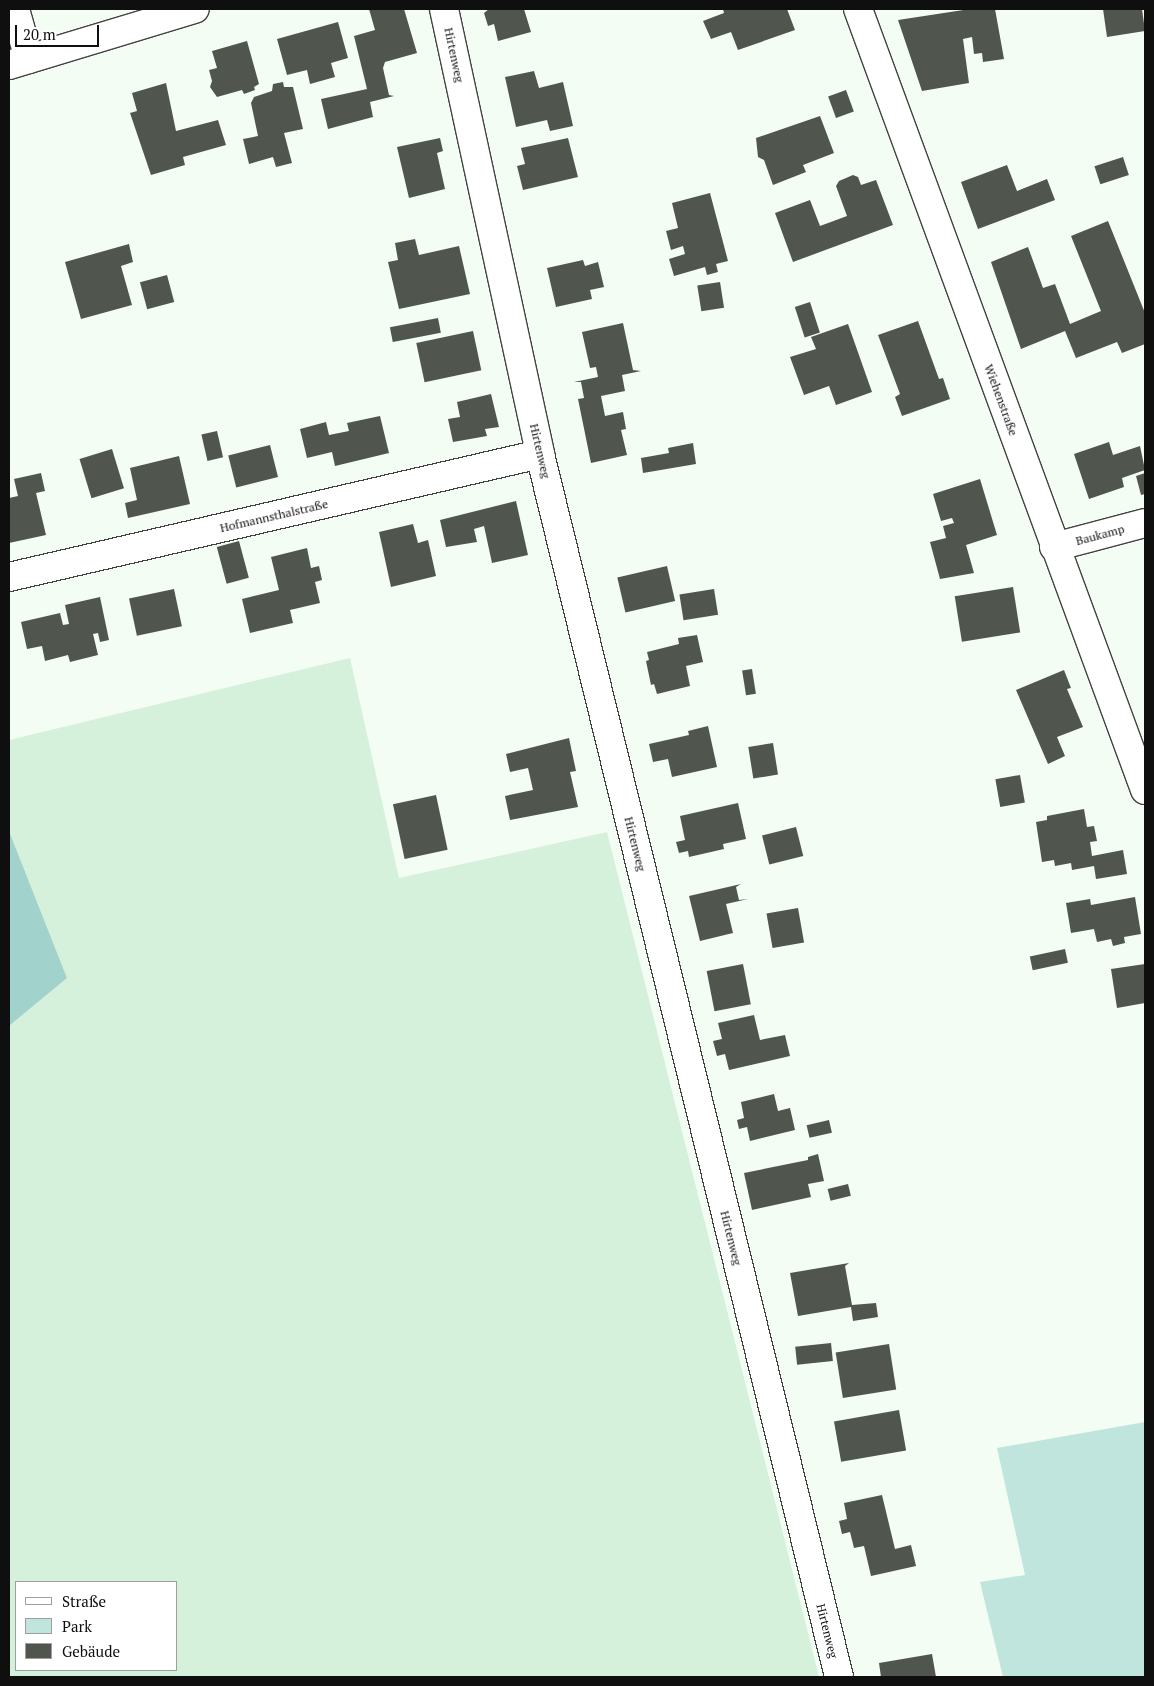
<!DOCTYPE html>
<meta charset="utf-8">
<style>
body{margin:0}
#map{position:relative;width:1154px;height:1686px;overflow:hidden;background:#f3fdf4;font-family:"PT Serif",serif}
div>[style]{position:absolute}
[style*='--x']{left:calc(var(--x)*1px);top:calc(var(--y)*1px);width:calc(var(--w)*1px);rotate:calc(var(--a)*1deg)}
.farmland>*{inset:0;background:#d5f1db}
.green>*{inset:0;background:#c0e5dc}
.forest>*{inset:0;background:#a1d3cc}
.building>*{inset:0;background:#50564d;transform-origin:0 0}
.roads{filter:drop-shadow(1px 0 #424242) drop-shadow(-1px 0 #424242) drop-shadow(0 1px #424242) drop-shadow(0 -1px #424242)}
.minor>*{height:28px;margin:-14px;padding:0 14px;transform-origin:14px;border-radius:14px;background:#fff}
span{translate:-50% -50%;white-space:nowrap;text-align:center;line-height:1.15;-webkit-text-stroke:5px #fff;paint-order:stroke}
.street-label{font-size:12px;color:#0f0f0f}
.frame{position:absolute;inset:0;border:10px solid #0f0f0f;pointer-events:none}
.legend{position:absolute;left:15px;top:1581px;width:162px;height:90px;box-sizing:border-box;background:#fff;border:1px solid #9f9f9f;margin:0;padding:6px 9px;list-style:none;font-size:15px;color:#0f0f0f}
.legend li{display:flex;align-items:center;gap:10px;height:25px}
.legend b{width:25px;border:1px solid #9f9f9f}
.scale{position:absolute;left:15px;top:25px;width:84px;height:22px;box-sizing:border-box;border:2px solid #0f0f0f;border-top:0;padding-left:6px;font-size:15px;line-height:18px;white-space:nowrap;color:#0f0f0f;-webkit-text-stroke:4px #fff;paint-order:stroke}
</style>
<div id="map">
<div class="farmland">
<i style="clip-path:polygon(evenodd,350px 658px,399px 878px,607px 832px,819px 1677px,9px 1677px,9px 1026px,67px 978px,9px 831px,9px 740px,350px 658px,16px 1582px,176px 1582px,176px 1670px,16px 1670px,16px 1582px)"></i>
</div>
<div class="green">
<i style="clip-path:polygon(1145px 1422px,1145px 1677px,1003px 1677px,980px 1582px,1025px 1575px,997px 1448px)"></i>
</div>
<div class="forest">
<i style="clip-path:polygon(9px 831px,67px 978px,9px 1026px)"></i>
</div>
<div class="building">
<i style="clip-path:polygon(369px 9px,404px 9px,417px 53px,385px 62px,383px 68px,389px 95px,394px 96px,370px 102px,373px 117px,328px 129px,321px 99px,367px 89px,354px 36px,375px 30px)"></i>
<i style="clip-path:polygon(489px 9px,524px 9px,531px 32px,498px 41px,494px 24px,488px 26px,484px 13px)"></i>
<i style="clip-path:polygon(723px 9px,787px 9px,795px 30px,738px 50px,731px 32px,711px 39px,703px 21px,724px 13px)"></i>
<i style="clip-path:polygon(970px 9px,995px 9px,1004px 59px,983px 62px,982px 53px,974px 54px,972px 37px,963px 39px,969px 83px,922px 91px,898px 20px)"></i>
<i style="clip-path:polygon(1103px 9px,1142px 9px,1145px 31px,1107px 37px)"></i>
<i style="clip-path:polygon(338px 22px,348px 58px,331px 63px,335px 77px,310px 84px,307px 70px,287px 75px,277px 39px)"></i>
<i style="clip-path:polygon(247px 41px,259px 84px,254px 87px,255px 90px,244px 94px,242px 90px,217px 97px,210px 87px,212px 81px,209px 70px,217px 68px,212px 51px)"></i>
<i style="clip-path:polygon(534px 71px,539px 88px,563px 82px,573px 126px,550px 131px,547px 120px,516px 127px,505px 77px)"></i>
<i style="clip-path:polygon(283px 82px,284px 87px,293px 87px,303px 129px,284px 133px,292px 163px,276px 167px,273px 157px,249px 164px,243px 139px,258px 136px,251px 103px,254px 97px,272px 91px,273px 84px)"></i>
<i style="clip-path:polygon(166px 83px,176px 131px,218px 120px,226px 145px,183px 157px,185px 165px,151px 175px,130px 113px,137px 111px,132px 93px)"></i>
<i style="left:846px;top:90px;width:23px;height:19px;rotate:70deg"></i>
<i style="clip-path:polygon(820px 116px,834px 153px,803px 165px,806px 172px,773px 185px,764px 160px,758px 157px,756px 138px)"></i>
<i style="clip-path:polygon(440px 138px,443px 151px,437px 153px,445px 189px,409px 198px,397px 147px)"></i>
<i style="clip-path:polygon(568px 138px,578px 177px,523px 190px,517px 166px,525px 164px,521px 148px)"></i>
<i style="left:1123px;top:157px;width:19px;height:30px;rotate:72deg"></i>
<i style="clip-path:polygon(1007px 165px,1017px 191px,1047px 179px,1055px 200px,978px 229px,961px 182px)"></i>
<i style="clip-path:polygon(853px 175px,858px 177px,861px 185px,876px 180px,893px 225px,793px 262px,775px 213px,810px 200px,820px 226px,847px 216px,836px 186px,839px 181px)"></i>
<i style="clip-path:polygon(710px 193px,728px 261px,716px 264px,718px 272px,707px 275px,705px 267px,674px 276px,669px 259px,685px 254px,683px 246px,671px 250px,666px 231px,678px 228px,672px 203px)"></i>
<i style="clip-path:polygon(1108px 221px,1145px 313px,1145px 344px,1122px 353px,1117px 342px,1076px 358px,1065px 331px,1021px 349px,991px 262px,1028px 247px,1043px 288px,1055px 284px,1070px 324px,1101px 311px,1071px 236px)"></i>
<i style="clip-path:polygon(415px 239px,419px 255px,459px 246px,470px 294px,399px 309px,388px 262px,398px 260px,395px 243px)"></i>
<i style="clip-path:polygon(129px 244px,133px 262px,121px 266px,132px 305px,81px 319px,65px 262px)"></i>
<i style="clip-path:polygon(583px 260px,585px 266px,598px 262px,604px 287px,590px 290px,592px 299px,556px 307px,547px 268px)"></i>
<i style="left:167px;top:275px;width:28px;height:28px;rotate:75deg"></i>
<i style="left:720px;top:282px;width:26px;height:23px;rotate:81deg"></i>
<i style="left:810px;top:302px;width:32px;height:16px;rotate:72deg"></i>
<i style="left:438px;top:318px;width:15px;height:49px;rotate:79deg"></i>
<i style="clip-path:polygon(918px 321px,939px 379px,943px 378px,950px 399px,902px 416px,895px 397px,900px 394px,878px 335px)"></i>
<i style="clip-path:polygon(623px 323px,633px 370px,641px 371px,622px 375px,625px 391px,601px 396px,605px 416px,623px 412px,626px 429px,621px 430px,627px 455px,591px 463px,578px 399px,584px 398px,581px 382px,574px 382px,598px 377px,596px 367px,590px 368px,582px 332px)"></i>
<i style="clip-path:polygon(848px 324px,872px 392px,836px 405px,829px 386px,804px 395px,790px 357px,816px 349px,811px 337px)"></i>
<i style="left:473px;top:331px;width:40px;height:58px;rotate:78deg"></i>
<i style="clip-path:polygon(491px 394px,499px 427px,485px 429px,487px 436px,453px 442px,448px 419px,460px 417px,457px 402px)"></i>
<i style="clip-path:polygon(380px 416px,389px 453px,335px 466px,332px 452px,307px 458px,300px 429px,326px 422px,329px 435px,349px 431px,347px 423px)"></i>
<i style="left:217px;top:431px;width:27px;height:16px;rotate:77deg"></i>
<i style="clip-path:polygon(1109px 442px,1113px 455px,1140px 446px,1145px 470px,1122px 478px,1124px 487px,1089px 499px,1074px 454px)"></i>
<i style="clip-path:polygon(693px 443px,696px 464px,643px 473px,641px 458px,669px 453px,668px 448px)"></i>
<i style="left:270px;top:445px;width:33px;height:43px;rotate:76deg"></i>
<i style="left:112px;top:449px;width:41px;height:34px;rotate:73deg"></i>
<i style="clip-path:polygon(179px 456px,190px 504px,128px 518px,125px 503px,137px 500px,130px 468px)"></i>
<i style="clip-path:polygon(41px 473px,45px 491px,36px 493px,46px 535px,9px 543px,9px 498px,18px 496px,14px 479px)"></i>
<i style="clip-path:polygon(1145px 473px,1145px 494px,1141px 495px,1136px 476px)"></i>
<i style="clip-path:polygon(980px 479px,997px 535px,966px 545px,974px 573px,940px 579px,930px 542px,946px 538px,943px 526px,954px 523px,952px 518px,941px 521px,933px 494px)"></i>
<i style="clip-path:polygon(516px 501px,528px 555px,492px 563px,484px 526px,474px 529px,477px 542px,446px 547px,440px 520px)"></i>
<i style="clip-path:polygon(413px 524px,418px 543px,428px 540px,436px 576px,391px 587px,379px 532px)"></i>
<i style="left:239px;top:541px;width:38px;height:23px;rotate:75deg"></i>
<i style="clip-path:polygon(307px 548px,311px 568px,319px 566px,322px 580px,315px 582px,320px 603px,290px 610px,293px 623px,250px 633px,242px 599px,279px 590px,271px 557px)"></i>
<i style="left:667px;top:566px;width:36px;height:51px;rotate:77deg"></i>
<i style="left:1013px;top:587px;width:46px;height:59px;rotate:81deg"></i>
<i style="left:174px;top:589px;width:38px;height:46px;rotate:78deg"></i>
<i style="left:714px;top:589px;width:26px;height:35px;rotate:81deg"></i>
<i style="clip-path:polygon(100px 597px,109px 640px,100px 642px,98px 633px,93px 634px,98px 655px,70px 662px,68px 655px,45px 661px,42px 646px,27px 649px,21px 622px,60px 613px,63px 625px,69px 624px,65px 605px)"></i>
<i style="clip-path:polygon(697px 635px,703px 662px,686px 666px,690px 686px,657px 694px,654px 684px,651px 685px,646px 661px,649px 660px,647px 652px,679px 644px,678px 638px)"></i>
<i style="left:752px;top:669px;width:25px;height:10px;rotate:81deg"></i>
<i style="clip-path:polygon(1064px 670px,1071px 688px,1067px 689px,1083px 727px,1057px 737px,1065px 756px,1048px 764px,1016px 690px)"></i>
<i style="clip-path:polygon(708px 726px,717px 767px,672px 777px,668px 759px,653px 762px,649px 744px,689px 735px,688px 731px)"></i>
<i style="clip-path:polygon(569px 738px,576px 771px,570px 772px,578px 807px,510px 820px,505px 796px,533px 790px,528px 768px,510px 772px,506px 754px)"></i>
<i style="left:773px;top:743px;width:32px;height:25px;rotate:81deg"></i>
<i style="left:1020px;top:775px;width:28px;height:25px;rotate:80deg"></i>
<i style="left:436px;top:795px;width:56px;height:44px;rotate:78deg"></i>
<i style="clip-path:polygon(738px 803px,746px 839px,723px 844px,724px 849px,689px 857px,688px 851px,679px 853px,676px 842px,685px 840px,680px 816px)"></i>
<i style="clip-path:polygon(1084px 809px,1087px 827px,1094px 826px,1097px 841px,1090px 842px,1092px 856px,1123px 850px,1127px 874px,1096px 879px,1094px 866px,1072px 870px,1071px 863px,1055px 866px,1054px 860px,1042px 862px,1036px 822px,1047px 820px,1047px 816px)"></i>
<i style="left:796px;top:827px;width:30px;height:35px;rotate:76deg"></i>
<i style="clip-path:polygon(741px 884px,736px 887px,739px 900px,748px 899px,726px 904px,733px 933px,700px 941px,689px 896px)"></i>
<i style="clip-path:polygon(1135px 897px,1141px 934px,1124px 937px,1125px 943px,1113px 946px,1111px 939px,1097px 942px,1094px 929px,1071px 933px,1066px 903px,1090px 899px,1091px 905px)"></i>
<i style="left:798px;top:908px;width:35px;height:32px;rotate:80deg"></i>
<i style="left:1065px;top:949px;width:14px;height:36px;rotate:78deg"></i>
<i style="left:743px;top:964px;width:41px;height:37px;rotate:79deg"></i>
<i style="clip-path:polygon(1145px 964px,1145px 1003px,1117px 1008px,1111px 969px)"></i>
<i style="clip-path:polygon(754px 1015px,760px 1040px,785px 1035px,790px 1056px,729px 1070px,725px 1054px,717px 1056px,713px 1041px,722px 1039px,718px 1023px)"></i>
<i style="clip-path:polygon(774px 1094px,778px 1111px,790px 1108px,795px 1130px,750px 1141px,747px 1127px,739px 1129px,737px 1120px,744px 1118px,741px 1102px)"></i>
<i style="left:829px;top:1120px;width:13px;height:23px;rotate:77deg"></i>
<i style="clip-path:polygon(818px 1154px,824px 1181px,808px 1184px,811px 1197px,752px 1210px,744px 1173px,808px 1160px,808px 1157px)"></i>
<i style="left:848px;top:1184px;width:12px;height:21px;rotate:76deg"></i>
<i style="clip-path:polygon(849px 1263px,845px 1266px,852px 1305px,876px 1303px,878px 1317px,853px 1321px,851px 1307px,798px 1316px,790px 1273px)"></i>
<i style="left:831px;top:1343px;width:18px;height:36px;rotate:84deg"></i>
<i style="left:889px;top:1344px;width:46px;height:54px;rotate:81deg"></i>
<i style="left:899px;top:1410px;width:41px;height:66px;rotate:80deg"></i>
<i style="clip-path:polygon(882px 1495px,895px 1549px,911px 1545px,916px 1566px,871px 1576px,864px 1546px,854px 1548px,850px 1532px,842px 1534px,839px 1521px,847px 1519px,844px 1503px)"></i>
<i style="clip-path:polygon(932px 1654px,936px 1677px,881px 1677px,879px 1663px)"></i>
</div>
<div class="roads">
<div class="minor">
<i style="--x:15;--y:9;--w:52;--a:74.4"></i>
<i style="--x:444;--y:9;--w:455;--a:77.8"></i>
<i style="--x:540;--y:454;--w:1259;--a:76.26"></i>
<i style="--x:858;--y:9;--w:832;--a:69.82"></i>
<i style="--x:9;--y:65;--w:194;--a:-16.8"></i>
<i style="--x:1054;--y:547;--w:94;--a:-14.8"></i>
<i style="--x:9;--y:577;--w:545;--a:-13.04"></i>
</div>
</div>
<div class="street-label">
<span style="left:454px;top:55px;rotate:78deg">Hirtenweg</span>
<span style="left:1001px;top:400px;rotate:70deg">Wiehenstraße</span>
<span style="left:540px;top:451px;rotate:77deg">Hirtenweg</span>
<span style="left:274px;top:516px;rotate:-13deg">Hofmannsthalstraße</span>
<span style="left:1100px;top:535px;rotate:-15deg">Baukamp</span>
<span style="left:635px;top:844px;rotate:76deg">Hirtenweg</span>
<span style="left:731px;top:1238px;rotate:76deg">Hirtenweg</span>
<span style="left:827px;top:1631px;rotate:76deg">Hirtenweg</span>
</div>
<div class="frame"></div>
<ul class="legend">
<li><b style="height:6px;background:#fff"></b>Straße</li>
<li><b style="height:14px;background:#c0e5dc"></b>Park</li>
<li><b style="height:14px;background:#50564d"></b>Gebäude</li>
</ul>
<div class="scale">20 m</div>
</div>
